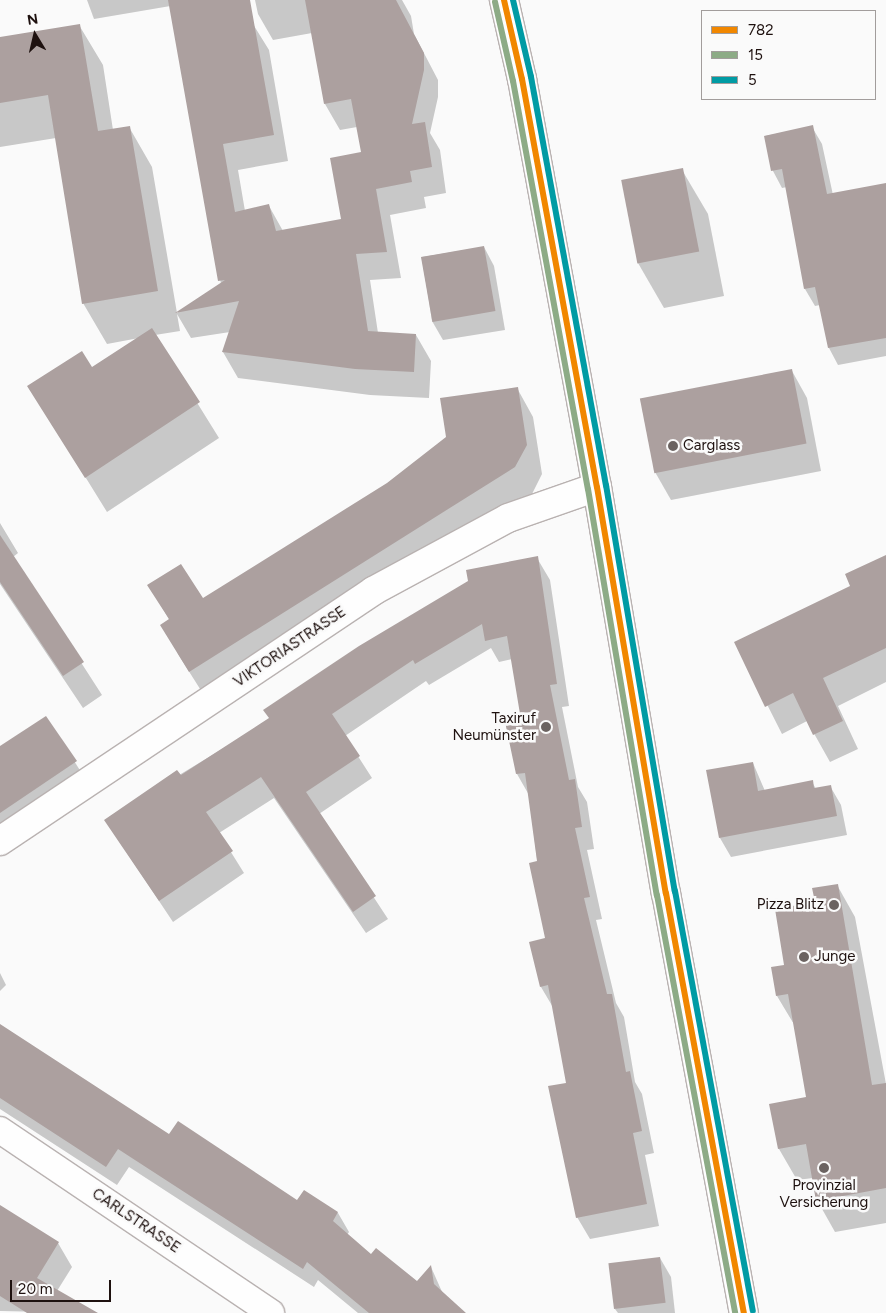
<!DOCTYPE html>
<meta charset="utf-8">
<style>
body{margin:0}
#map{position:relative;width:886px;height:1313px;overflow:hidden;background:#fafafa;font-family:Figtree,sans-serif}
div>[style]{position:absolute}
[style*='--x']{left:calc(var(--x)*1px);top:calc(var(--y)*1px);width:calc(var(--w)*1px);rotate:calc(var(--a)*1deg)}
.shadow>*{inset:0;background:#0003}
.building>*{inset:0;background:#aca09f;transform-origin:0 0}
.roads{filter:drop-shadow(1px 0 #b9b2b1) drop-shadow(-1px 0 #b9b2b1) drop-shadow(0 1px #b9b2b1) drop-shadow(0 -1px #b9b2b1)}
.street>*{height:26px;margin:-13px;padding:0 13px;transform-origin:13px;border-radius:13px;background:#fefefe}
.secondary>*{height:28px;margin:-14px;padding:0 14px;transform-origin:14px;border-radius:14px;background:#fefefe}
.bus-1>*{height:6px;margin:-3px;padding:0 3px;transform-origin:3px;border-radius:3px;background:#f18700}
.bus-2>*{height:6px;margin:-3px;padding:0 3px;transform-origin:3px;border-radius:3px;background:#8dab86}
.bus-3>*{height:6px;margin:-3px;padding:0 3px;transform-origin:3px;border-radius:3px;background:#009ba4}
.dots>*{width:14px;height:14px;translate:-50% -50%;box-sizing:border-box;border:2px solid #fafafa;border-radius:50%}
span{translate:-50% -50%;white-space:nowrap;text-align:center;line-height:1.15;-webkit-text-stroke:5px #fafafa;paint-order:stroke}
.poi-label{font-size:15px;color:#1e110f}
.left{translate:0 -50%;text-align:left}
.right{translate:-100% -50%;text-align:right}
.street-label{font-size:15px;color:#1e110f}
.legend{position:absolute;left:701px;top:10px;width:175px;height:90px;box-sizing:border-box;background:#fafafa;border:1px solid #a29d9c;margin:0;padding:6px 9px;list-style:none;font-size:15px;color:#1e110f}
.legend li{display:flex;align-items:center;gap:10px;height:25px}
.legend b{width:25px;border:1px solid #a29d9c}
.north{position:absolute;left:10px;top:10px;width:50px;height:50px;-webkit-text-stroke:4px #fafafa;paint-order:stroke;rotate:351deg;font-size:14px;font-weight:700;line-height:20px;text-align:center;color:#1e110f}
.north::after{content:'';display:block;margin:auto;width:18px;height:22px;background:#1e110f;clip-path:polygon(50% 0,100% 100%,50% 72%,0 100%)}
.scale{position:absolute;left:10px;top:1280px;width:101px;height:22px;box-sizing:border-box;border:2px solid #1e110f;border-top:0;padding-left:6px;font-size:15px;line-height:18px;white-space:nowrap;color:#1e110f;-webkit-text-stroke:4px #fafafa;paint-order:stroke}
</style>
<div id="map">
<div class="shadow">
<i style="clip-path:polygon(87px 0,194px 0,194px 2px,94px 19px)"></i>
<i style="clip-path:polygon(255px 0,402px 0,411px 16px,414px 34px,438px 80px,438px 97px,430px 133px,440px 150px,446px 193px,424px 197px,426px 208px,390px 215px,401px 278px,370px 280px,378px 333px,416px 335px,431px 361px,429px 398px,370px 395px,238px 378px,223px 352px,230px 332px,191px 338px,177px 314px,180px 331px,155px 335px,219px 438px,107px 512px,29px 386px,92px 369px,139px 338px,107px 344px,83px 303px,56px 138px,0 147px,0 39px,79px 25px,103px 65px,113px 130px,129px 127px,152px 167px,177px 313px,221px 284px,176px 37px,253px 24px,269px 50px,288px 161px,238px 170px,245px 211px,269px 206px,283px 231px,343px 220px,362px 153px,357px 127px,340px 130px,325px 104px,312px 33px,273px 40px,258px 14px)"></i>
<i style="clip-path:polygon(812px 127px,822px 144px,833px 195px,886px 184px,886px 356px,838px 365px,829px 348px,820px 305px,815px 306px,805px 289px,787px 187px,782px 188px,773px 171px,765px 136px)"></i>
<i style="clip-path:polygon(682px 170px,708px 214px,724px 296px,664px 308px,638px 263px)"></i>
<i style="clip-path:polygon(484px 247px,494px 266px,505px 330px,443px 340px,432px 321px,422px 257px)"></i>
<i style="clip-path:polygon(792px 371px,807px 398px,821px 471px,671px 500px,655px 472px)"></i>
<i style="clip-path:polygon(517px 388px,533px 417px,542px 474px,531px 496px,207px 700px,178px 654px,170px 621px,149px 585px,203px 600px,388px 484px)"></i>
<i style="clip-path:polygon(0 523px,18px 553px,13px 557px,102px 695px,83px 708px,0 584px)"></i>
<i style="clip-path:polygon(886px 556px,886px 682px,838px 706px,858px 749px,830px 762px,807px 721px,782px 734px,736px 643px,852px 586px)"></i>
<i style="clip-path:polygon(537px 558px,550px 580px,569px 706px,562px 707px,578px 787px,587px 802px,594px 849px,587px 850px,602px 919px,596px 920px,616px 1003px,624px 1017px,635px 1082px,642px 1094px,654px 1153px,645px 1155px,659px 1226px,590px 1239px,577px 1217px,567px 1084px,554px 1009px,541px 987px,531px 943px,547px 939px,529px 795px,517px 774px,506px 718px,522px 715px,512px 659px,499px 662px,491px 648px,429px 685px,426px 681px,345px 736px,372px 778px,319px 814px,388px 919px,366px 933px,274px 798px,219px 833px,244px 873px,173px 922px,105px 820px)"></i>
<i style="clip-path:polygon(46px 717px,90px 786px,0 834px,0 748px)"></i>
<i style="clip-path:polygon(753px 763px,765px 791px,812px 782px,816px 789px,830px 786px,841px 805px,847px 835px,731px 857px,720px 838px,708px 771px)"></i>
<i style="clip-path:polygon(837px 885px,855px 917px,886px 1084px,886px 1223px,835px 1232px,817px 1200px,813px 1178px,797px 1180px,779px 1149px,771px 1105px,808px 1098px,795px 1026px,777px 996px,786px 966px,816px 903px)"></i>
<i style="clip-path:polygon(0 973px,6px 985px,0 991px)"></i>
<i style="clip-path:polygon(0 1025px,169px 1136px,298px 1202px,304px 1192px,338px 1213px,349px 1232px,347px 1235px,371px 1256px,417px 1282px,431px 1267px,443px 1294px,463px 1313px,358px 1313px,318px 1280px,314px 1287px,129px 1167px,117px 1185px,0 1109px)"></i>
<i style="clip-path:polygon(0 1208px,58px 1243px,72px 1267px,57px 1291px,95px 1313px,0 1311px)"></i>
<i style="clip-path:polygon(660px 1258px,671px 1277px,675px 1313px,618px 1313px,615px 1309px)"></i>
</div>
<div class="building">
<i style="clip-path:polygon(168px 0,250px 0,274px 135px,223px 144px,235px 212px,269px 204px,276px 231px,341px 219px,330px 158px,361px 152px,351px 99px,324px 104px,305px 0,396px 0,424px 53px,424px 70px,412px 124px,425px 122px,432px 167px,410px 171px,412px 182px,376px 189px,387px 252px,356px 254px,368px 331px,416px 334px,414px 372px,355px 369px,222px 352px,239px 301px,175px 313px,225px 280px,218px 281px)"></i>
<i style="clip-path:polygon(80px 24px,98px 131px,130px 126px,158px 291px,82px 304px,48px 95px,0 103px,0 37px)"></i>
<i style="clip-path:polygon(813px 125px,827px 194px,886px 183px,886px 338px,828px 348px,815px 287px,804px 289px,782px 169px,771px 171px,764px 136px)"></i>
<i style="left:683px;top:168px;width:85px;height:63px;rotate:79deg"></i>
<i style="left:484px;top:246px;width:66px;height:64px;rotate:80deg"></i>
<i style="clip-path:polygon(152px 328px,200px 402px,85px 478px,27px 386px,82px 351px,92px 367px)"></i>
<i style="left:792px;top:369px;width:76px;height:155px;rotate:79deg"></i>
<i style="clip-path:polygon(518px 387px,527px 445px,515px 467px,189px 672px,160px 625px,169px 619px,147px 585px,181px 564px,203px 598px,387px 483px,446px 437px,440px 398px)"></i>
<i style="clip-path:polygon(0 535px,84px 662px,63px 676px,0 582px)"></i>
<i style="clip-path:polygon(886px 555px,886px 648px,823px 678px,843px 721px,813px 735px,793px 693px,765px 707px,734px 642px,850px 586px,845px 574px)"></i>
<i style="clip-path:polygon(538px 556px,557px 684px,550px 685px,569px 780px,575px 779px,582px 827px,575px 828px,590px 897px,584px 898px,607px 994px,612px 994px,626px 1072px,630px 1071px,642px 1131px,633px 1133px,647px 1204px,576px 1218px,548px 1086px,566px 1083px,548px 985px,540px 987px,529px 942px,545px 938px,529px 863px,537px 861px,525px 773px,516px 774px,504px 717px,520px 714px,507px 636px,485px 641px,482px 624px,415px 664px,413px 660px,332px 714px,360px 756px,306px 792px,376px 896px,353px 912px,261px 777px,206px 812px,233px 851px,159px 901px,104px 820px,177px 770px,181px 775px,269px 718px,263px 710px,359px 646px,468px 581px,466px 570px)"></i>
<i style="clip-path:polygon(46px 716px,77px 761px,0 813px,0 746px)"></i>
<i style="clip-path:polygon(753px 762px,758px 791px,813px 780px,814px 788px,831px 785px,837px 816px,719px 838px,706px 770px)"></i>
<i style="clip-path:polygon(838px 884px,872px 1085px,886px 1083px,886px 1188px,816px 1201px,806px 1144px,778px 1149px,769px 1104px,806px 1097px,788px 994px,776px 996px,771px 967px,784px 965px,775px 909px,815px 902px,812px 888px)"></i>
<i style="clip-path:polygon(0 1024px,169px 1134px,178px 1121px,297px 1200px,304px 1190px,338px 1212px,333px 1221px,371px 1254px,376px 1248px,417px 1281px,431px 1265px,434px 1284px,466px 1313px,369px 1313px,307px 1262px,303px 1269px,118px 1149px,106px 1167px,0 1098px)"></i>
<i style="clip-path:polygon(0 1205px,59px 1242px,37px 1278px,98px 1313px,27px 1313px,0 1296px)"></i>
<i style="left:660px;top:1257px;width:46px;height:52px;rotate:83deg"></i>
</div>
<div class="roads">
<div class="street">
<i style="--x:0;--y:1130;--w:327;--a:34"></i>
</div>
<div class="secondary">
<i style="--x:504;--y:0;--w:81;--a:77.2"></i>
<i style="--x:522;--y:79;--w:415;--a:79.6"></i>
<i style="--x:597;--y:487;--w:412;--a:80.4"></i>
<i style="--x:666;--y:893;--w:427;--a:79.5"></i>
<i style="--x:0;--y:841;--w:449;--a:-33.8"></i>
<i style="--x:373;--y:591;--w:153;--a:-28.4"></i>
<i style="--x:508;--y:518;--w:94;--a:-19.2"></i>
</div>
</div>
<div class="bus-1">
<i style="--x:504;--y:0;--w:81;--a:77.2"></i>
<i style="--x:522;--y:79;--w:415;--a:79.6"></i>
<i style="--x:597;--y:487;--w:412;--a:80.4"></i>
<i style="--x:666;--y:893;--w:427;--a:79.5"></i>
</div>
<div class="bus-2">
<i style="--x:495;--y:2;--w:81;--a:77.2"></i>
<i style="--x:513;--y:81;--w:415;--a:79.6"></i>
<i style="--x:588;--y:489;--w:412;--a:80.4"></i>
<i style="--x:657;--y:895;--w:425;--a:79.4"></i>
</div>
<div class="bus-3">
<i style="--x:513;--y:0;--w:79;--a:76.8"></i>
<i style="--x:531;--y:77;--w:415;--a:79.6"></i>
<i style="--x:606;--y:485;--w:412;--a:80.4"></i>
<i style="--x:675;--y:891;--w:427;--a:79.5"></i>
</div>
<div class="dots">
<i style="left:673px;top:446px;background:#6b6361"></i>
<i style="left:546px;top:727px;background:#6b6361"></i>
<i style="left:834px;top:905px;background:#6b6361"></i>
<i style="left:804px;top:957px;background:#6b6361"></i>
<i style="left:824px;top:1168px;background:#6b6361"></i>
</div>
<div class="poi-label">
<span class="left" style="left:683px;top:446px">Carglass</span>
<span class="right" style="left:536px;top:727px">Taxiruf<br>Neumünster</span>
<span class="right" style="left:824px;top:905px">Pizza Blitz</span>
<span class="left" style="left:814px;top:957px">Junge</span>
<span style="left:824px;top:1194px">Provinzial<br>Versicherung</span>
</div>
<div class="street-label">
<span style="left:290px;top:647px;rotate:-34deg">VIKTORIASTRASSE</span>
<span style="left:136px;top:1221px;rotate:34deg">CARLSTRASSE</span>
</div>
<ul class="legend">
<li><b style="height:6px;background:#f18700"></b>782</li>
<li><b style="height:6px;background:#8dab86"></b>15</li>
<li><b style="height:6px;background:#009ba4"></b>5</li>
</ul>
<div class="north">N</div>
<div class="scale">20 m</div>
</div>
